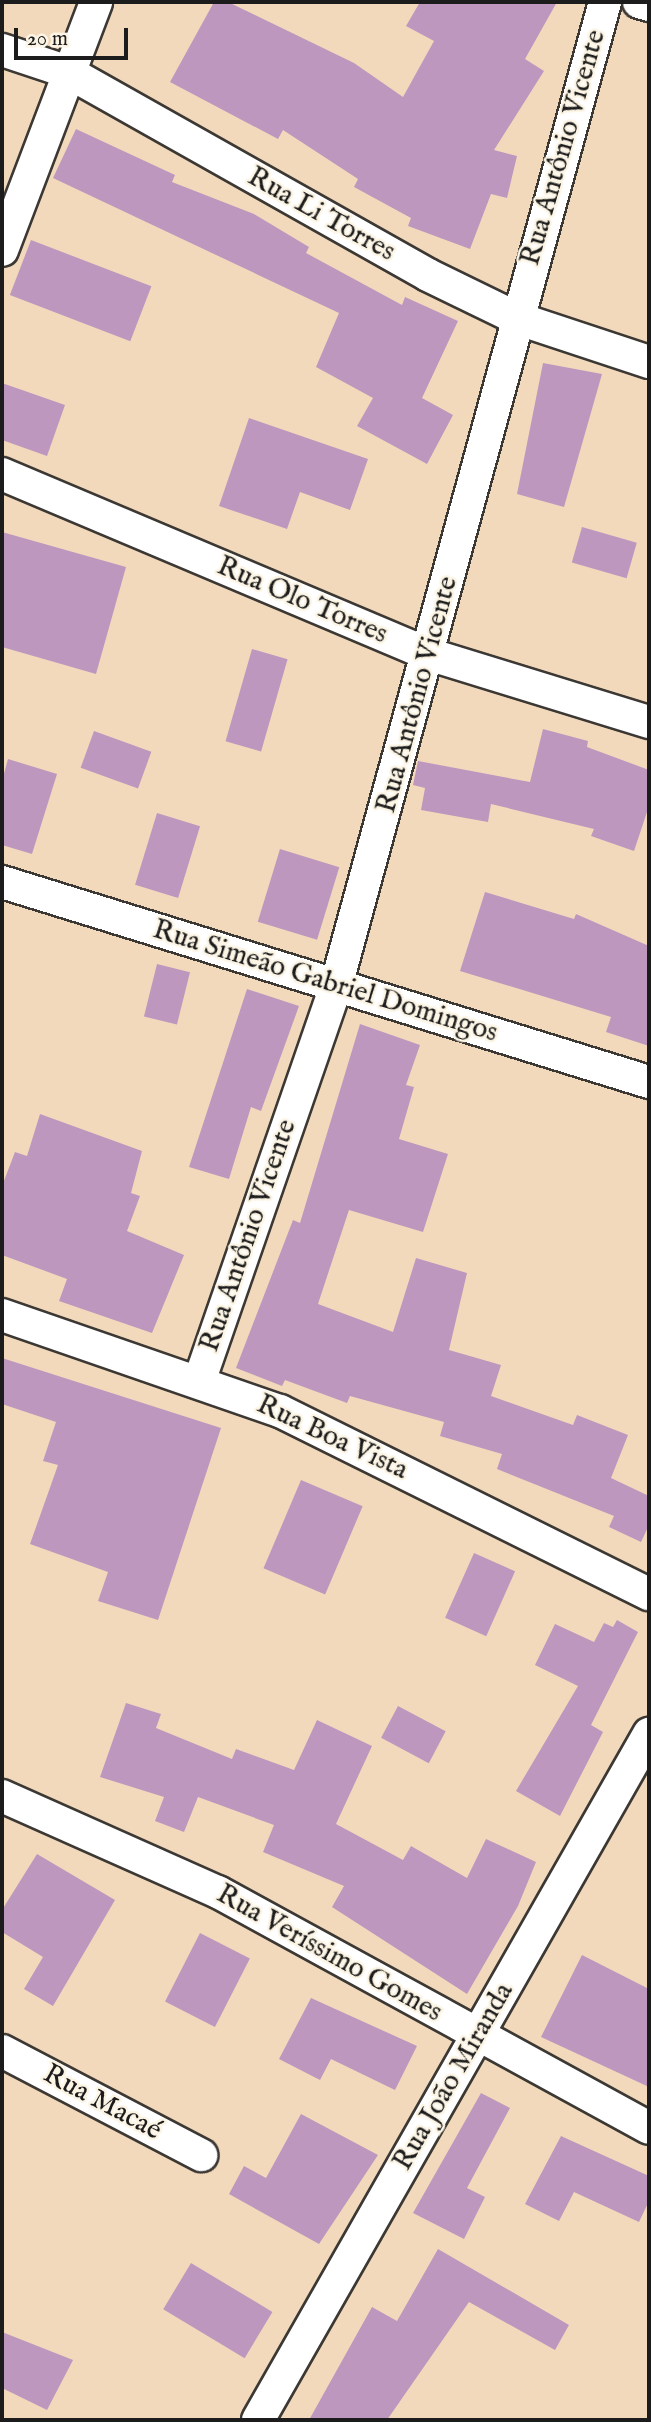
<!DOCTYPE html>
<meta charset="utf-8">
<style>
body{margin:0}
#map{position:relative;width:651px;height:2422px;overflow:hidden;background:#f3d9bb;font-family:"IM FELL English",serif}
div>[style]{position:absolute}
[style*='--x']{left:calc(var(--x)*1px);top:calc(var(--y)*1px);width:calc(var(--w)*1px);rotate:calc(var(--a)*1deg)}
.building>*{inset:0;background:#be97bf;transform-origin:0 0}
.roads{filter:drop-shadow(2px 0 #3c3834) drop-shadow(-2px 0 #3c3834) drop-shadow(0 2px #3c3834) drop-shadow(0 -2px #3c3834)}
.street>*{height:32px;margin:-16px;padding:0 16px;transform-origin:16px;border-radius:16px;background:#fff}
span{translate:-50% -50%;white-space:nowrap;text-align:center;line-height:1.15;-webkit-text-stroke:5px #fcf5e5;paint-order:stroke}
.street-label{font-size:28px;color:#1c1c1c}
.frame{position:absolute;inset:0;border:4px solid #1c1c1c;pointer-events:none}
.scale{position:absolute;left:14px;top:28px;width:114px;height:32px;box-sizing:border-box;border:4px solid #1c1c1c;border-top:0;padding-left:9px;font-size:21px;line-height:24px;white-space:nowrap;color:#1c1c1c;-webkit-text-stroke:5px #fcf5e5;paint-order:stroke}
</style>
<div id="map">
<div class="building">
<i style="clip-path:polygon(214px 2px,228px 2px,354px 63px,403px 97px,434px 41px,406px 26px,420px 2px,557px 2px,525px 59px,544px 71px,494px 150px,517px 156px,507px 198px,491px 194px,470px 249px,408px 226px,411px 218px,354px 187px,358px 179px,283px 130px,278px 139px,170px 82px)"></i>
<i style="clip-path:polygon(76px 129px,175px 175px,172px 182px,254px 214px,309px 247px,306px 253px,402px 305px,405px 297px,458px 321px,422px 398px,453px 415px,427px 464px,357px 426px,373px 398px,316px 367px,339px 313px,53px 178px)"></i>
<i style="left:31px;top:240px;width:129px;height:59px;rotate:21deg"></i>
<i style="clip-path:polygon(543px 363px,602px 374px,564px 507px,517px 494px)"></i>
<i style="clip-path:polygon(2px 383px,65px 405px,47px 456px,2px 440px)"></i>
<i style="clip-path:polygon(249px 418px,368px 459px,350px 510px,300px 492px,287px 529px,219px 506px)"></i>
<i style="left:582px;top:527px;width:57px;height:37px;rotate:16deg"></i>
<i style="clip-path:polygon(2px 532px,126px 567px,96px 674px,2px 647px)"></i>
<i style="left:252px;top:649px;width:37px;height:96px;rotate:16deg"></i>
<i style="clip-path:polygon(543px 729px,588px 741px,587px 747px,649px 770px,649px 806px,634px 851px,591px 836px,594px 829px,491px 804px,488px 822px,421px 810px,425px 788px,413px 785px,418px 761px,530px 782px)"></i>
<i style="left:94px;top:731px;width:61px;height:39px;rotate:20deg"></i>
<i style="clip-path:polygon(8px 759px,57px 774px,32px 854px,2px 845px,2px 781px)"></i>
<i style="left:157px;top:813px;width:45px;height:75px;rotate:17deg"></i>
<i style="left:280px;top:849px;width:62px;height:76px;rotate:17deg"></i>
<i style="clip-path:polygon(485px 892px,574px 919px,576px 914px,649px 946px,649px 1046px,606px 1032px,611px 1017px,460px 971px)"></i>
<i style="left:157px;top:964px;width:34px;height:54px;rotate:14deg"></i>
<i style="clip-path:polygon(247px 989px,299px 1006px,261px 1111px,251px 1107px,229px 1179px,189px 1167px)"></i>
<i style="clip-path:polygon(360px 1024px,420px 1045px,406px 1085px,414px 1087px,399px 1139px,448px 1154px,423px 1232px,349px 1210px,318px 1304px,393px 1332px,416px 1258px,467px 1273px,449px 1350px,501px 1365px,491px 1396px,573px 1425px,577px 1415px,628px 1435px,611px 1478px,649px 1496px,649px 1525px,641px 1542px,609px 1527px,614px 1516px,497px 1469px,502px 1454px,440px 1436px,444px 1422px,350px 1396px,347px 1403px,285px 1380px,282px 1386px,236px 1368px,293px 1220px,300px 1223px)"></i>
<i style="clip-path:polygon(40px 1114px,142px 1151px,131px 1193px,140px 1196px,127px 1231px,184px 1255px,152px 1333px,59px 1301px,67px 1279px,2px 1255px,2px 1186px,15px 1152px,27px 1156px)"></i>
<i style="clip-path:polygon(2px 1358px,221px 1428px,158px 1620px,98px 1601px,108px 1572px,30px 1544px,58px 1465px,43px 1461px,56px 1422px,2px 1404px)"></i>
<i style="left:301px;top:1480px;width:67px;height:96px;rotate:23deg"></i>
<i style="left:474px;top:1553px;width:45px;height:71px;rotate:24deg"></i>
<i style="clip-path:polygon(617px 1620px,638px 1632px,591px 1725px,603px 1732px,560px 1816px,516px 1791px,578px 1686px,535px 1665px,555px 1624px,594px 1642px,604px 1623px,613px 1627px)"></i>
<i style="clip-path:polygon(126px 1703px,161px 1714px,156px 1728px,232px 1759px,236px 1749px,294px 1770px,317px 1720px,372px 1746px,336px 1824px,403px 1860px,411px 1846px,467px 1878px,486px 1839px,536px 1862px,518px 1906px,467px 1994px,332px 1907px,344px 1886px,263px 1852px,274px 1825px,198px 1797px,184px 1832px,155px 1821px,164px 1797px,100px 1777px)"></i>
<i style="left:398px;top:1706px;width:54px;height:36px;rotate:28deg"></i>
<i style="clip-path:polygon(37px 1854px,115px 1900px,53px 2006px,24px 1989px,43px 1957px,2px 1932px,2px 1910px)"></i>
<i style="left:200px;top:1933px;width:56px;height:77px;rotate:27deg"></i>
<i style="clip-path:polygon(582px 1955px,649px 1989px,649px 2087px,541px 2037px)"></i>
<i style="clip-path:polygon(311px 1998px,417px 2046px,395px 2090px,331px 2059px,320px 2080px,279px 2059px)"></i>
<i style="clip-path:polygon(481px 2093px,510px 2108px,467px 2188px,485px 2197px,464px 2239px,413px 2213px)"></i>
<i style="clip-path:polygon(301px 2114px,378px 2155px,319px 2244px,229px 2194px,244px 2166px,266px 2178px)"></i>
<i style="clip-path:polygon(561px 2136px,649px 2176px,649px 2201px,639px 2222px,574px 2192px,559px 2221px,525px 2204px)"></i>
<i style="clip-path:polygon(438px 2249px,569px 2325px,555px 2350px,469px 2302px,387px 2420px,309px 2420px,372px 2307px,397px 2321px)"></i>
<i style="left:191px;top:2263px;width:95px;height:54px;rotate:31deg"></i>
<i style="clip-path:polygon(2px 2332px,73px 2360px,47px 2410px,2px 2388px)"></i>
</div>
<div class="roads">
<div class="street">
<i style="--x:639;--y:2;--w:10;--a:17"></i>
<i style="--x:2;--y:50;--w:70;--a:18.4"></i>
<i style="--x:68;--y:72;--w:413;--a:29.4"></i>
<i style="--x:428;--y:275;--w:98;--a:26"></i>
<i style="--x:516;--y:318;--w:140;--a:18.3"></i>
<i style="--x:2;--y:250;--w:265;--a:-69.2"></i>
<i style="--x:2;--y:474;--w:466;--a:22.9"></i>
<i style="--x:431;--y:655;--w:228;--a:17.1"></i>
<i style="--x:2;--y:882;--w:677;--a:17.18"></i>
<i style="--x:2;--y:1315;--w:294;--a:19.1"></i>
<i style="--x:280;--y:1411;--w:412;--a:26.4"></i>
<i style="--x:200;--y:1379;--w:416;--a:-70.9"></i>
<i style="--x:336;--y:986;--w:1020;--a:-74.71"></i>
<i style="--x:2;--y:1796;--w:236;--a:24"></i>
<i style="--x:218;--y:1892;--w:491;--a:28.7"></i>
<i style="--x:2;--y:2051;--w:225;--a:27.6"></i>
<i style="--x:258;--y:2420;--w:790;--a:-60.32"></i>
</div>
</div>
<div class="street-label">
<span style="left:564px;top:148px;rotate:-74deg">Rua Antônio Vicente</span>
<span style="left:321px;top:215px;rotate:29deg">Rua Li Torres</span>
<span style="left:302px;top:601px;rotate:23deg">Rua Olo Torres</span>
<span style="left:418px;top:695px;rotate:-75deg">Rua Antônio Vicente</span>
<span style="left:325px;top:982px;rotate:17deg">Rua Simeão Gabriel Domingos</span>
<span style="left:249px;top:1236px;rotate:-71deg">Rua Antônio Vicente</span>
<span style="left:332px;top:1438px;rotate:25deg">Rua Boa Vista</span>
<span style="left:329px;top:1954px;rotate:29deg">Rua Veríssimo Gomes</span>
<span style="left:454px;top:2077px;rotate:-60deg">Rua João Miranda</span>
<span style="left:102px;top:2103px;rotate:28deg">Rua Macaé</span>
</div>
<div class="frame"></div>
<div class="scale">20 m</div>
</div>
